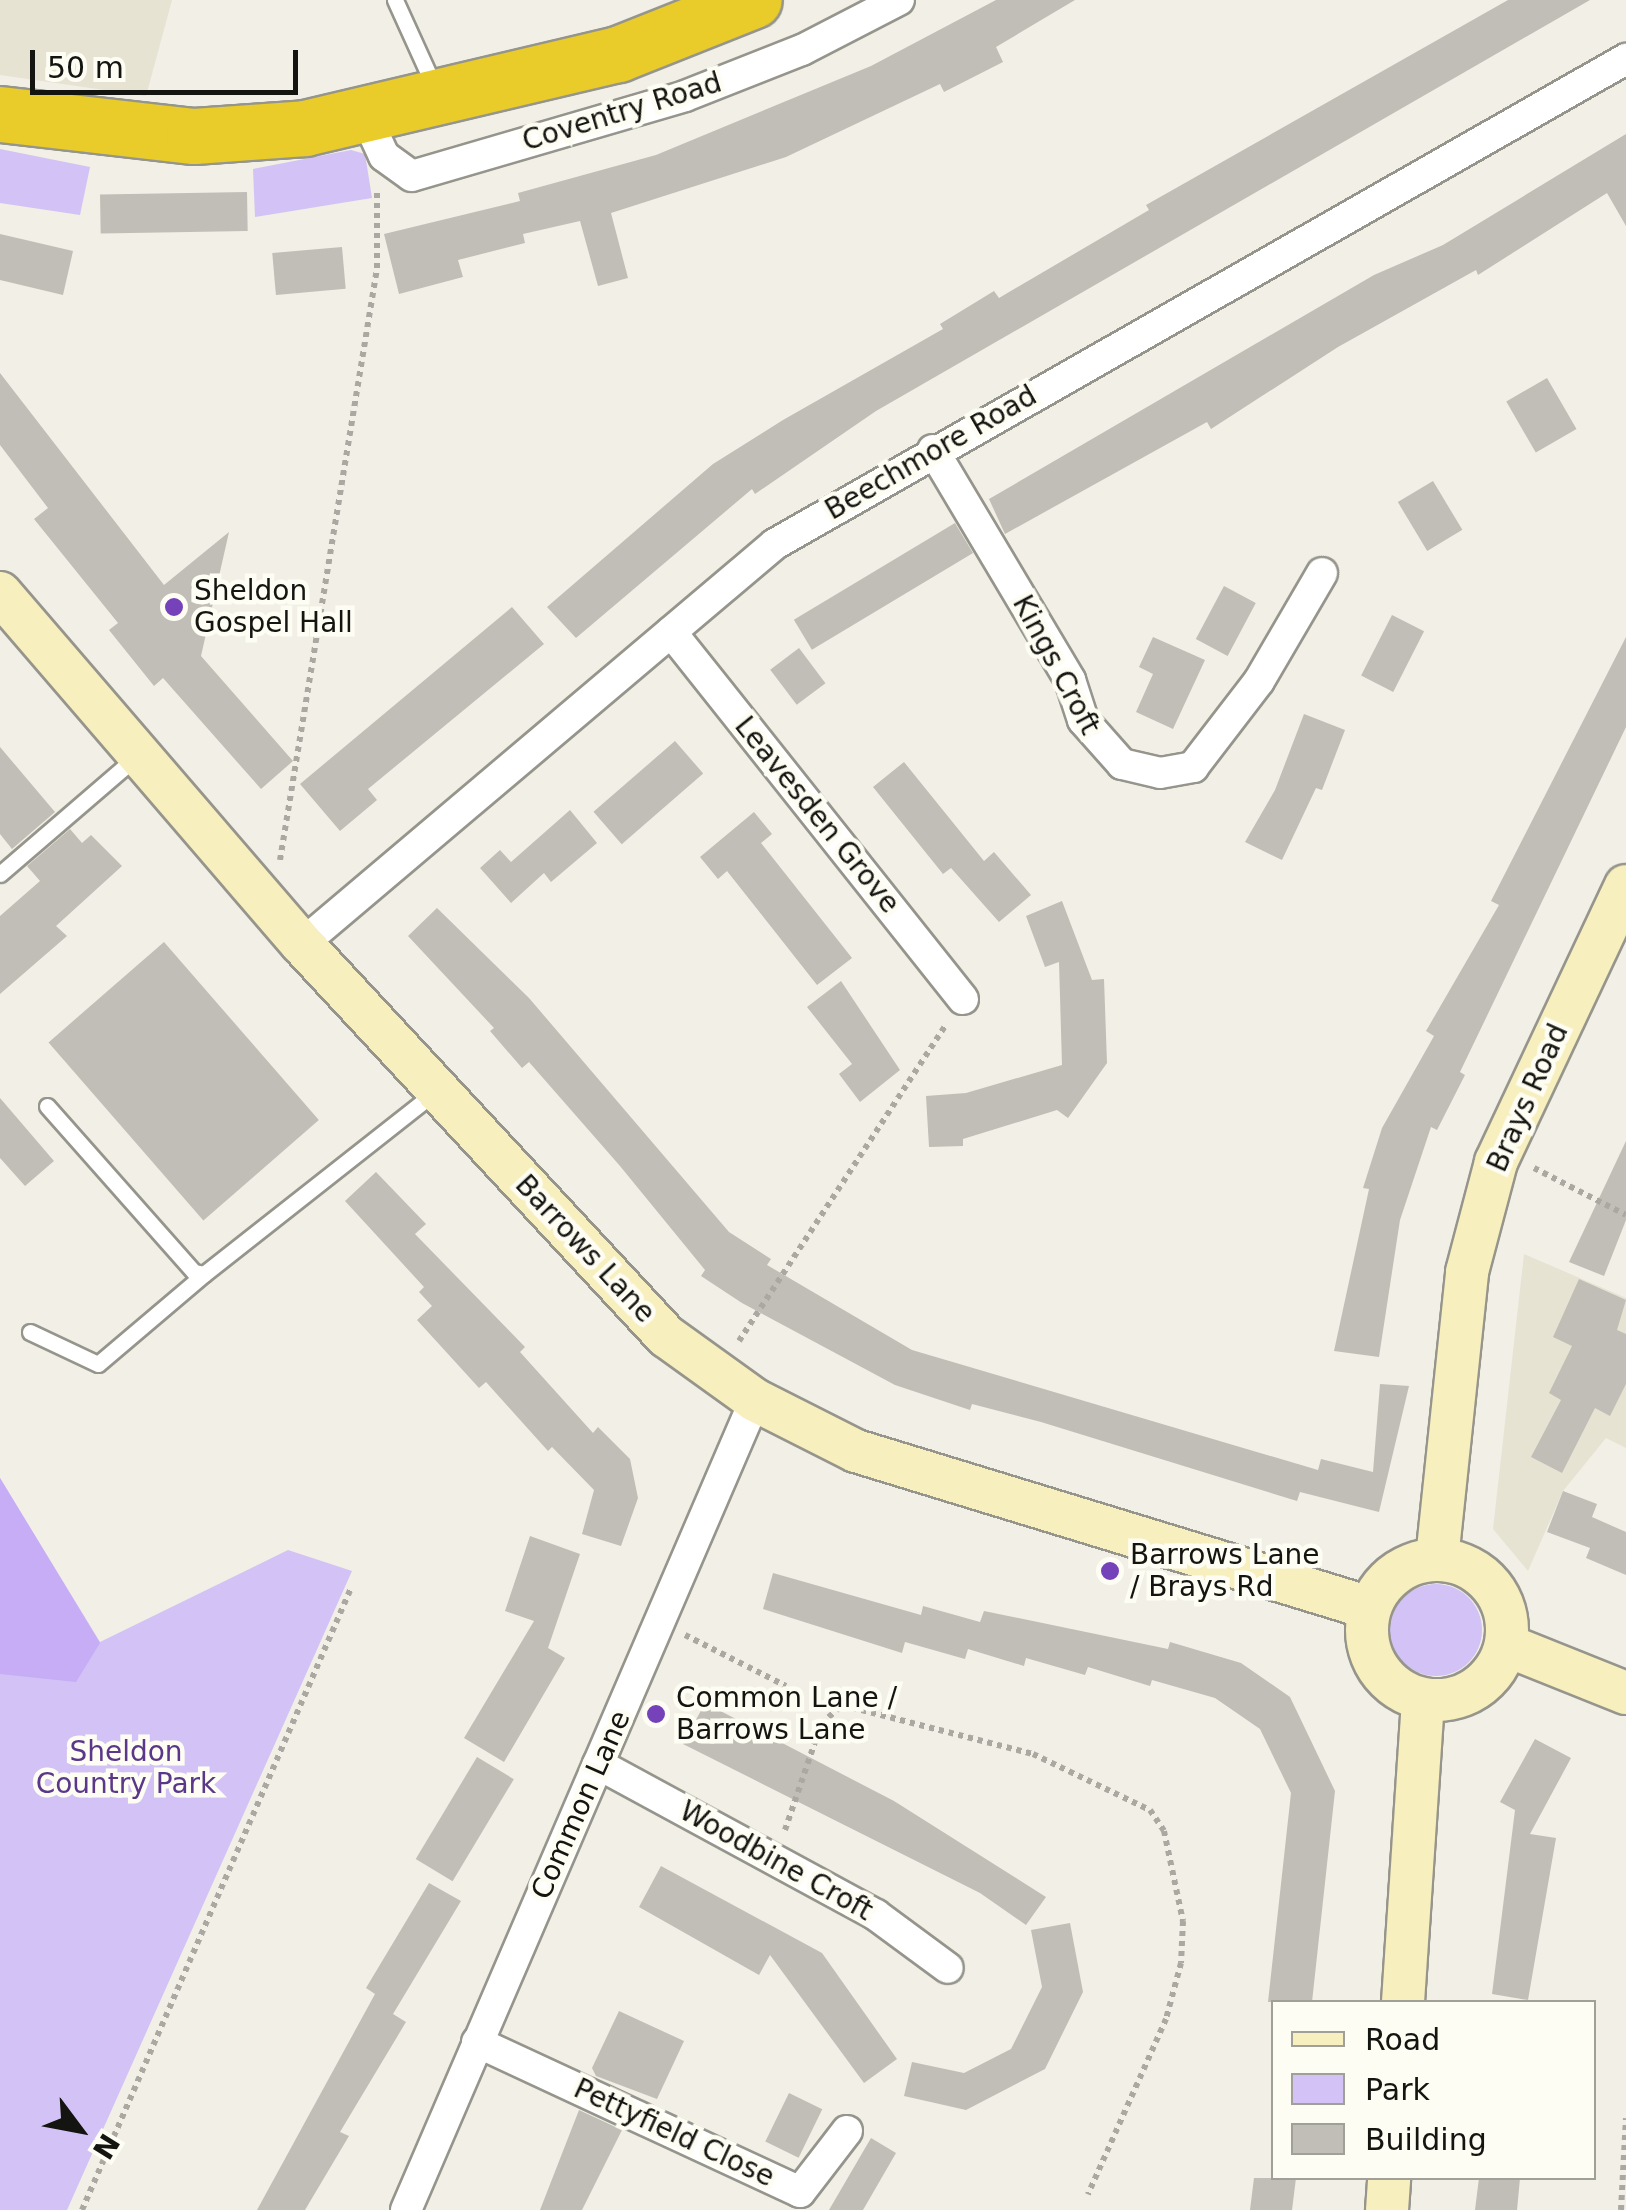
<!DOCTYPE html>
<style>
body{margin:0}
#map{position:relative;width:1626px;height:2210px;overflow:hidden;background:#f1efe6;font-family:"DejaVu Sans",sans-serif}
div>[style]{position:absolute}
[style*='--x']{left:calc(var(--x)*1px);top:calc(var(--y)*1px);width:calc(var(--w)*1px);rotate:calc(var(--a)*1deg)}
.built>*{inset:0;background:#e6e3d3}
.green>*{inset:0;background:#d3c2f5}
.round{border-radius:50%}
.forest>*{inset:0;background:#c6adf5}
.building>*{inset:0;background:#c0beb6;transform-origin:0 0}
.path>*{height:6px;margin-top:-3px;transform-origin:0;background:repeating-linear-gradient(90deg,#aaa8a1 0 5px,transparent 0 10px)}
.roads{filter:drop-shadow(2px 0 #96958c) drop-shadow(-2px 0 #96958c) drop-shadow(0 2px #96958c) drop-shadow(0 -2px #96958c)}
.lane>*{height:15px;margin:-7.5px;padding:0 7.5px;transform-origin:7.5px;border-radius:7.5px;background:#fff}
.street>*{height:30px;margin:-15px;padding:0 15px;transform-origin:15px;border-radius:15px;background:#fff}
.secondary>*{height:42px;margin:-21px;padding:0 21px;transform-origin:21px;border-radius:21px;background:#f8efbf}
.secondary>.ring{margin:-21px;padding:0;box-sizing:content-box;background:none;border:42px solid #f8efbf;border-radius:50%}
.highway>*{height:55px;margin:-27.5px;padding:0 27.5px;transform-origin:27.5px;border-radius:27.5px;background:#e9cb29}
.dots>*{width:28px;height:28px;translate:-50% -50%;box-sizing:border-box;border:5px solid #fefdf3;border-radius:50%}
span{translate:-50% -50%;white-space:nowrap;text-align:center;line-height:1.15;-webkit-text-stroke:9px #fefdf3;paint-order:stroke}
.street-label{font-size:28px;color:#141411}
.poi-label{font-size:28px;color:#141411}
.left{translate:0 -50%;text-align:left}
.park-label{font-size:28px;color:#5a378a}
.legend{position:absolute;left:1271px;top:2000px;width:325px;height:180px;box-sizing:border-box;background:#fefdf3;border:2px solid #a0a099;margin:0;padding:12px 18px;list-style:none;font-size:30px;color:#141411}
.legend li{display:flex;align-items:center;gap:20px;height:50px}
.legend b{width:50px;border:2px solid #a0a099}
.north{position:absolute;left:30px;top:2080px;width:100px;height:100px;-webkit-text-stroke:8px #fefdf3;paint-order:stroke;rotate:122deg;font-size:28px;font-weight:700;line-height:40px;text-align:center;color:#141411}
.north::after{content:'';display:block;margin:auto;width:35px;height:45px;background:#141411;clip-path:polygon(50% 0,100% 100%,50% 72%,0 100%)}
.scale{position:absolute;left:30px;top:50px;width:268px;height:45px;box-sizing:border-box;border:5px solid #141411;border-top:0;padding-left:12px;font-size:30px;line-height:35px;white-space:nowrap;color:#141411;-webkit-text-stroke:8px #fefdf3;paint-order:stroke}
</style>
<div id="map">
<div class="built">
<i style="clip-path:polygon(0 0,172px 0,146px 96px,0 75px)"></i>
<i style="clip-path:polygon(1524px 1254px,1626px 1298px,1626px 1448px,1606px 1438px,1563px 1491px,1528px 1571px,1493px 1529px)"></i>
</div>
<div class="green">
<i style="clip-path:polygon(0 149px,90px 167px,80px 215px,0 203px)"></i>
<i style="clip-path:polygon(351px 150px,365px 154px,372px 198px,255px 217px,253px 169px)"></i>
<i style="clip-path:polygon(0 1478px,100px 1642px,288px 1550px,352px 1571px,67px 2210px,0 2210px)"></i>
<i class="round" style="left:1390px;top:1584px;width:92px;height:92px"></i>
</div>
<div class="forest">
<i style="clip-path:polygon(0 1478px,100px 1643px,76px 1682px,0 1674px)"></i>
</div>
<div class="building">
<i style="clip-path:polygon(996px 0,1075px 0,996px 47px,1003px 62px,944px 92px,940px 84px,786px 157px,611px 213px,628px 278px,598px 286px,580px 221px,523px 234px,525px 243px,458px 260px,463px 277px,399px 294px,384px 234px,520px 201px,518px 193px,656px 155px,871px 66px)"></i>
<i style="clip-path:polygon(1508px 0,1590px 0,876px 411px,755px 494px,752px 489px,576px 638px,547px 607px,713px 464px,783px 420px,943px 329px,940px 324px,994px 291px,999px 298px,1149px 210px,1146px 205px)"></i>
<i style="clip-path:polygon(1626px 134px,1626px 226px,1607px 193px,1478px 275px,1476px 270px,1338px 347px,1211px 429px,1207px 422px,1005px 534px,989px 499px,1374px 275px,1443px 245px)"></i>
<i style="left:247px;top:192px;width:39px;height:147px;rotate:89deg"></i>
<i style="clip-path:polygon(0 234px,73px 251px,63px 295px,0 280px)"></i>
<i style="left:342px;top:247px;width:42px;height:70px;rotate:85deg"></i>
<i style="clip-path:polygon(0 373px,164px 585px,229px 532px,201px 656px,293px 761px,261px 789px,163px 678px,154px 686px,109px 630px,118px 623px,34px 519px,48px 508px,0 445px)"></i>
<i style="left:1547px;top:378px;width:59px;height:47px;rotate:60deg"></i>
<i style="left:1433px;top:481px;width:57px;height:41px;rotate:59deg"></i>
<i style="left:955px;top:523px;width:35px;height:188px;rotate:59deg"></i>
<i style="left:1224px;top:586px;width:36px;height:60px;rotate:28deg"></i>
<i style="clip-path:polygon(512px 607px,544px 644px,368px 789px,377px 800px,340px 831px,300px 784px)"></i>
<i style="left:1392px;top:615px;width:36px;height:68px;rotate:27deg"></i>
<i style="clip-path:polygon(1153px 637px,1205px 660px,1173px 729px,1136px 712px,1153px 674px,1139px 667px)"></i>
<i style="clip-path:polygon(1626px 637px,1626px 727px,1460px 1072px,1465px 1075px,1437px 1130px,1431px 1127px,1400px 1220px,1379px 1357px,1334px 1351px,1369px 1189px,1363px 1188px,1382px 1128px,1434px 1036px,1426px 1031px,1499px 905px,1491px 901px)"></i>
<i style="left:799px;top:648px;width:44px;height:36px;rotate:53deg"></i>
<i style="clip-path:polygon(1304px 714px,1345px 730px,1322px 790px,1316px 788px,1282px 860px,1245px 842px,1275px 790px)"></i>
<i style="left:675px;top:741px;width:43px;height:108px;rotate:49deg"></i>
<i style="clip-path:polygon(0 747px,55px 812px,12px 849px,0 834px)"></i>
<i style="clip-path:polygon(904px 762px,984px 861px,994px 852px,1031px 895px,999px 922px,951px 868px,943px 874px,873px 787px)"></i>
<i style="clip-path:polygon(570px 810px,597px 843px,551px 882px,544px 873px,511px 903px,480px 868px,500px 850px,511px 862px)"></i>
<i style="clip-path:polygon(754px 812px,772px 834px,761px 843px,852px 958px,817px 985px,727px 871px,718px 879px,700px 857px)"></i>
<i style="clip-path:polygon(70px 829px,82px 843px,91px 835px,122px 866px,56px 926px,67px 936px,0 994px,0 916px,40px 881px,27px 866px)"></i>
<i style="clip-path:polygon(1062px 901px,1092px 980px,1104px 979px,1107px 1063px,1068px 1118px,1057px 1110px,963px 1139px,963px 1146px,929px 1147px,926px 1096px,966px 1093px,1062px 1065px,1059px 962px,1045px 967px,1026px 916px)"></i>
<i style="clip-path:polygon(437px 908px,529px 998px,729px 1232px,771px 1259px,767px 1265px,912px 1350px,1318px 1470px,1321px 1459px,1373px 1472px,1380px 1384px,1409px 1386px,1379px 1512px,1300px 1492px,1297px 1501px,1041px 1422px,972px 1404px,970px 1410px,895px 1385px,742px 1303px,701px 1276px,705px 1270px,620px 1166px,529px 1062px,522px 1068px,490px 1031px,494px 1028px,408px 936px)"></i>
<i style="left:164px;top:942px;width:236px;height:153px;rotate:49deg"></i>
<i style="clip-path:polygon(841px 981px,900px 1070px,860px 1102px,839px 1074px,852px 1064px,807px 1007px)"></i>
<i style="clip-path:polygon(0 1098px,54px 1161px,25px 1186px,0 1158px)"></i>
<i style="clip-path:polygon(1626px 1141px,1626px 1220px,1604px 1276px,1569px 1262px)"></i>
<i style="clip-path:polygon(376px 1172px,426px 1224px,415px 1234px,525px 1347px,520px 1352px,593px 1433px,598px 1427px,630px 1459px,638px 1498px,621px 1546px,582px 1534px,594px 1490px,552px 1447px,548px 1451px,486px 1382px,479px 1388px,417px 1320px,432px 1306px,419px 1292px,424px 1287px,345px 1201px)"></i>
<i style="clip-path:polygon(1579px 1279px,1626px 1300px,1617px 1330px,1626px 1334px,1626px 1384px,1610px 1416px,1595px 1408px,1562px 1473px,1531px 1457px,1561px 1400px,1549px 1393px,1572px 1346px,1553px 1337px)"></i>
<i style="clip-path:polygon(1563px 1491px,1597px 1504px,1592px 1517px,1626px 1532px,1626px 1575px,1586px 1558px,1590px 1548px,1547px 1532px)"></i>
<i style="clip-path:polygon(530px 1536px,580px 1554px,548px 1648px,565px 1658px,504px 1762px,464px 1738px,534px 1621px,505px 1611px)"></i>
<i style="clip-path:polygon(773px 1573px,921px 1615px,923px 1606px,980px 1622px,984px 1611px,1168px 1649px,1170px 1642px,1241px 1663px,1290px 1697px,1335px 1791px,1312px 2002px,1268px 2002px,1291px 1793px,1260px 1729px,1215px 1698px,1152px 1680px,1150px 1686px,1088px 1667px,1085px 1675px,1026px 1658px,1024px 1666px,968px 1649px,965px 1659px,905px 1642px,902px 1653px,763px 1609px)"></i>
<i style="clip-path:polygon(705px 1703px,894px 1801px,1046px 1897px,1026px 1925px,980px 1893px,683px 1744px)"></i>
<i style="clip-path:polygon(1535px 1739px,1571px 1758px,1530px 1834px,1556px 1838px,1528px 2000px,1492px 1994px,1515px 1810px,1500px 1802px)"></i>
<i style="left:477px;top:1757px;width:43px;height:119px;rotate:31deg"></i>
<i style="clip-path:polygon(661px 1866px,822px 1953px,897px 2059px,864px 2083px,770px 1955px,759px 1975px,639px 1907px)"></i>
<i style="clip-path:polygon(429px 1883px,461px 1901px,393px 2014px,406px 2022px,340px 2132px,349px 2136px,305px 2210px,257px 2210px,375px 1994px,366px 1988px)"></i>
<i style="clip-path:polygon(1070px 1923px,1083px 1992px,1045px 2069px,966px 2110px,904px 2096px,912px 2062px,964px 2073px,1011px 2049px,1042px 1987px,1031px 1930px)"></i>
<i style="clip-path:polygon(619px 2011px,684px 2041px,657px 2099px,596px 2076px,592px 2068px)"></i>
<i style="left:789px;top:2093px;width:37px;height:54px;rotate:26deg"></i>
<i style="clip-path:polygon(579px 2110px,622px 2130px,582px 2210px,540px 2210px)"></i>
<i style="clip-path:polygon(871px 2138px,896px 2153px,863px 2210px,829px 2210px)"></i>
<i style="clip-path:polygon(1254px 2178px,1296px 2178px,1292px 2210px,1250px 2210px)"></i>
<i style="clip-path:polygon(1479px 2178px,1520px 2178px,1517px 2210px,1475px 2210px)"></i>
</div>
<div class="path">
<i style="--x:280;--y:860;--w:600;--a:-80.69"></i>
<i style="--x:377;--y:268;--w:75;--a:-90"></i>
<i style="--x:1534;--y:1168;--w:103;--a:27.1"></i>
<i style="--x:739;--y:1341;--w:378;--a:-56.8"></i>
<i style="--x:685;--y:1635;--w:113;--a:26.8"></i>
<i style="--x:785;--y:1830;--w:112;--a:-71.2"></i>
<i style="--x:821;--y:1724;--w:28;--a:-42"></i>
<i style="--x:842;--y:1705;--w:197;--a:14.4"></i>
<i style="--x:1033;--y:1754;--w:130;--a:25.6"></i>
<i style="--x:1150;--y:1810;--w:25;--a:56"></i>
<i style="--x:1164;--y:1831;--w:92;--a:78.1"></i>
<i style="--x:1183;--y:1921;--w:42;--a:92.7"></i>
<i style="--x:1181;--y:1963;--w:58;--a:105"></i>
<i style="--x:1166;--y:2019;--w:192;--a:114"></i>
<i style="--x:82;--y:2210;--w:678;--a:-66.61"></i>
<i style="--x:1621;--y:2210;--w:92;--a:-86.9"></i>
</div>
<div class="roads">
<div class="lane">
<i style="--x:395;--y:0;--w:94;--a:65.6"></i>
<i style="--x:0;--y:874;--w:178;--a:-40.7"></i>
<i style="--x:47;--y:1106;--w:222;--a:48.5"></i>
<i style="--x:194;--y:1272;--w:10;--a:11"></i>
<i style="--x:204;--y:1274;--w:294;--a:-38.2"></i>
<i style="--x:30;--y:1332;--w:75;--a:25.2"></i>
<i style="--x:98;--y:1364;--w:139;--a:-40.3"></i>
</div>
<div class="street">
<i style="--x:365;--y:115;--w:45;--a:65.1"></i>
<i style="--x:384;--y:156;--w:34;--a:36"></i>
<i style="--x:412;--y:176;--w:284;--a:-16.3"></i>
<i style="--x:685;--y:96;--w:126;--a:-21.5"></i>
<i style="--x:802;--y:50;--w:109;--a:-27.3"></i>
<i style="--x:933;--y:450;--w:268;--a:59.2"></i>
<i style="--x:1070;--y:680;--w:42;--a:72"></i>
<i style="--x:1083;--y:720;--w:59;--a:48.4"></i>
<i style="--x:1122;--y:764;--w:39;--a:13"></i>
<i style="--x:1160;--y:773;--w:34;--a:-10"></i>
<i style="--x:1193;--y:767;--w:108;--a:-52.5"></i>
<i style="--x:1259;--y:681;--w:125;--a:-59.7"></i>
<i style="--x:671;--y:632;--w:469;--a:51.5"></i>
<i style="--x:302;--y:944;--w:619;--a:-40.22"></i>
<i style="--x:775;--y:544;--w:980;--a:-29.68"></i>
<i style="--x:598;--y:1764;--w:316;--a:28.5"></i>
<i style="--x:876;--y:1915;--w:89;--a:36.4"></i>
<i style="--x:477;--y:2042;--w:356;--a:24.9"></i>
<i style="--x:800;--y:2192;--w:77;--a:-52.4"></i>
<i style="--x:406;--y:2210;--w:882;--a:-66.69"></i>
</div>
<div class="secondary">
<i style="--x:0;--y:593;--w:463;--a:49.3"></i>
<i style="--x:302;--y:944;--w:535;--a:47.12"></i>
<i style="--x:666;--y:1336;--w:110;--a:35.7"></i>
<i style="--x:755;--y:1400;--w:113;--a:26.8"></i>
<i style="--x:856;--y:1451;--w:537;--a:16.99"></i>
<i style="--x:1437;--y:1559;--w:289;--a:-84"></i>
<i style="--x:1467;--y:1272;--w:114;--a:-75.2"></i>
<i style="--x:1496;--y:1162;--w:305;--a:-64.8"></i>
<i class="ring" style="left:1367px;top:1560px;width:98px;height:98px"></i>
<i style="--x:1506;--y:1645;--w:129;--a:21.8"></i>
<i style="--x:1403;--y:2002;--w:303;--a:-86.2"></i>
<i style="--x:1387;--y:2210;--w:32;--a:-86"></i>
</div>
<div class="highway">
<i style="--x:0;--y:114;--w:195;--a:6.5"></i>
<i style="--x:194;--y:136;--w:111;--a:-4.1"></i>
<i style="--x:305;--y:128;--w:322;--a:-13.3"></i>
<i style="--x:618;--y:54;--w:146;--a:-21.7"></i>
</div>
</div>
<div class="dots">
<i style="left:174px;top:607px;background:#7642ba"></i>
<i style="left:1110px;top:1571px;background:#7642ba"></i>
<i style="left:656px;top:1714px;background:#7642ba"></i>
</div>
<div class="street-label">
<span style="left:622px;top:112px;rotate:-17deg">Coventry Road</span>
<span style="left:931px;top:453px;rotate:-30deg">Beechmore Road</span>
<span style="left:1056px;top:665px;rotate:62deg">Kings Croft</span>
<span style="left:817px;top:815px;rotate:51deg">Leavesden Grove</span>
<span style="left:1528px;top:1098px;rotate:-66deg">Brays Road</span>
<span style="left:585px;top:1249px;rotate:47deg">Barrows Lane</span>
<span style="left:581px;top:1805px;rotate:-66deg">Common Lane</span>
<span style="left:776px;top:1861px;rotate:29deg">Woodbine Croft</span>
<span style="left:674px;top:2133px;rotate:25deg">Pettyfield Close</span>
</div>
<div class="poi-label">
<span class="left" style="left:194px;top:607px">Sheldon<br>Gospel Hall</span>
<span class="left" style="left:1130px;top:1571px">Barrows Lane<br>/ Brays Rd</span>
<span class="left" style="left:676px;top:1714px">Common Lane /<br>Barrows Lane</span>
</div>
<div class="park-label">
<span style="left:126px;top:1768px">Sheldon<br>Country Park</span>
</div>
<ul class="legend">
<li><b style="height:12px;background:#f8efbf"></b>Road</li>
<li><b style="height:28px;background:#d3c2f5"></b>Park</li>
<li><b style="height:28px;background:#c0beb6"></b>Building</li>
</ul>
<div class="north">N</div>
<div class="scale">50 m</div>
</div>
